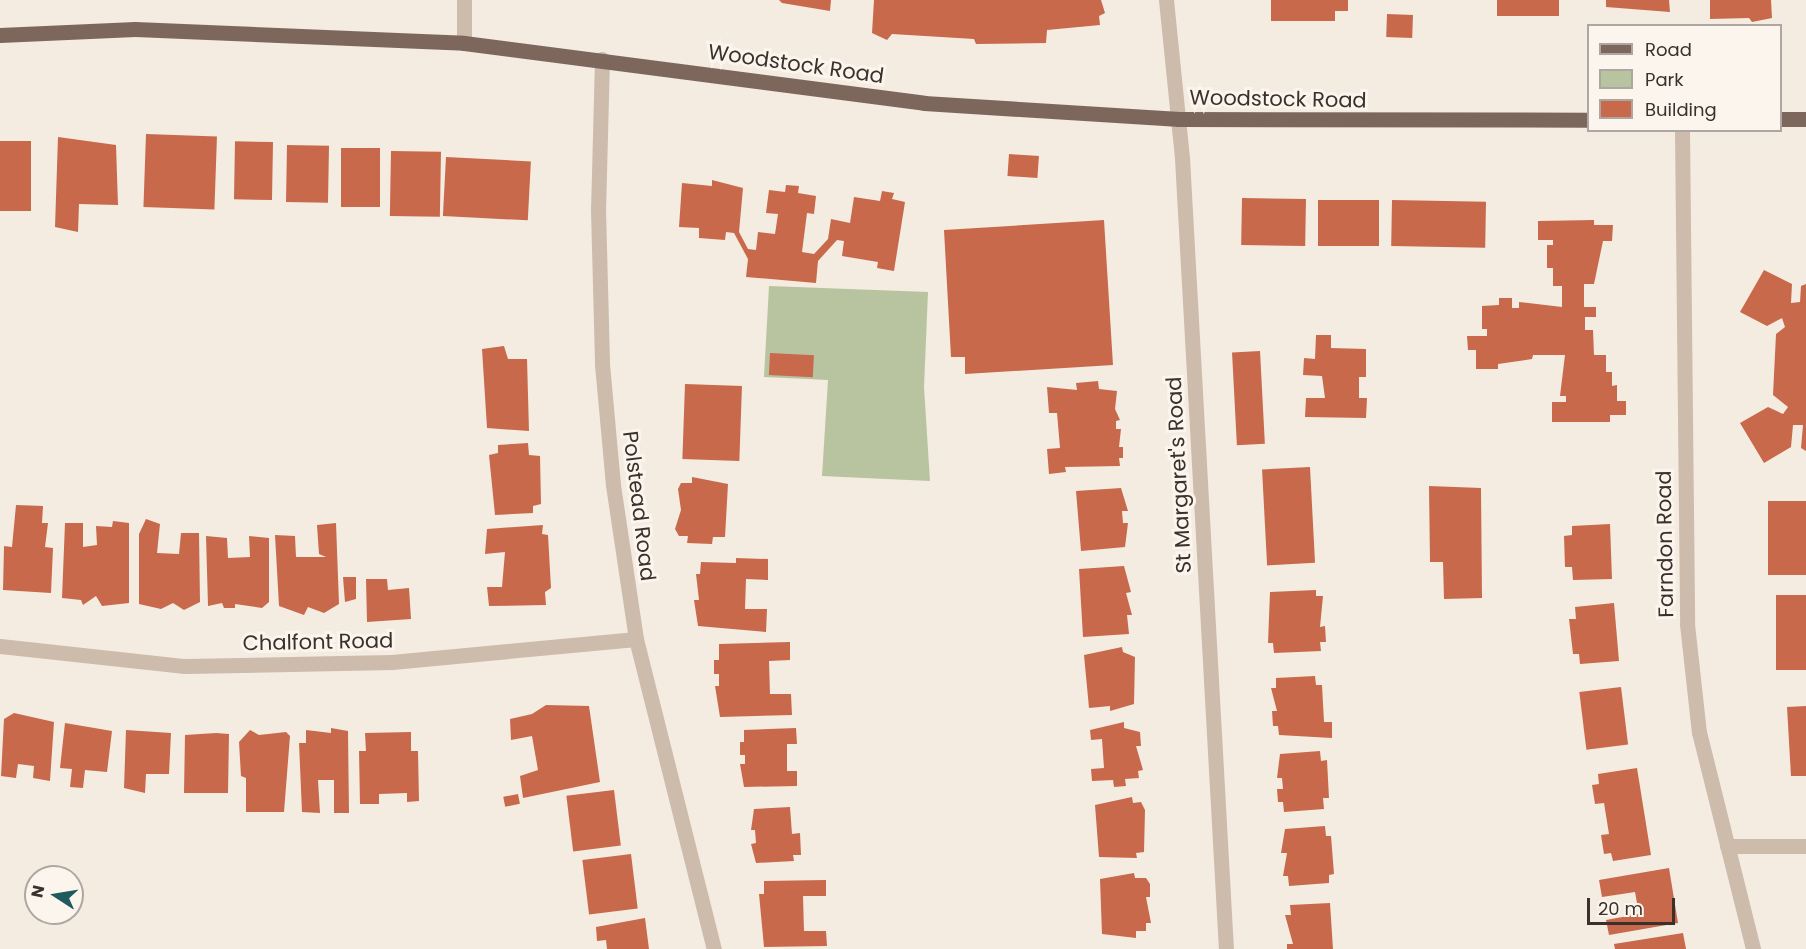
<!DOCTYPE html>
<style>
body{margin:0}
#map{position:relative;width:1806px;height:949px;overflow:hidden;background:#f4ebe1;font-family:Poppins,sans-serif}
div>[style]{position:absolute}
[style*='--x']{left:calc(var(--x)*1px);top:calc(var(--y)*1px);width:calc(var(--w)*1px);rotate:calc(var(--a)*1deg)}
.green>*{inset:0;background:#b8c4a0}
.building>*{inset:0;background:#c8694b;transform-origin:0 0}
.minor>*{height:15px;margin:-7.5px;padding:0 7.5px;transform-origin:7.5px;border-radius:7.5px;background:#cdbbac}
.major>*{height:15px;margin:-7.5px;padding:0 7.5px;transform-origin:7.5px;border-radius:7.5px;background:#7d675c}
span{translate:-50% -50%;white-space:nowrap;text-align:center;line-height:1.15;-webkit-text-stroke:6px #fbf5ee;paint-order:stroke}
.street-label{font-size:21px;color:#3b302b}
.legend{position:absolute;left:1587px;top:24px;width:195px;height:108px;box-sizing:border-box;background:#fbf5ee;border:2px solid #aea6a0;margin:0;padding:8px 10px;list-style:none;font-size:18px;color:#3b302b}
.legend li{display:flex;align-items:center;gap:12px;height:30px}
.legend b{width:30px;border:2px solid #aea6a0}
.north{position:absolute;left:24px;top:865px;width:60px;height:60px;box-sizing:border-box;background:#fbf5ee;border:2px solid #aea6a0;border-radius:50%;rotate:282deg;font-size:16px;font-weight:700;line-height:24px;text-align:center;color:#3b302b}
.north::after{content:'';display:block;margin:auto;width:21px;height:27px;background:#1f5a5e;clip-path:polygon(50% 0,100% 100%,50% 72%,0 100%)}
.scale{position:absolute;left:1587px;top:898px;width:88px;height:27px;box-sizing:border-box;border:3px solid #3b302b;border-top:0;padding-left:8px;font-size:18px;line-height:21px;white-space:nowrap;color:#3b302b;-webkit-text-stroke:4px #fbf5ee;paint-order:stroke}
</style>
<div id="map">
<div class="green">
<i style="clip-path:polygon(769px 286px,928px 292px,924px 387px,930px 481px,822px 476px,828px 380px,764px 377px)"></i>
</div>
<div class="building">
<i style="clip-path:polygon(779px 0,831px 0,830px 11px,782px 3px)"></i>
<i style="clip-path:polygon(874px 0,1101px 0,1105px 13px,1099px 16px,1100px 25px,1047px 30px,1046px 43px,976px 44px,974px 39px,892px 34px,887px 40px,872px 33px)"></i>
<i style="clip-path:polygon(1271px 0,1348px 0,1348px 11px,1335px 11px,1335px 21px,1271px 21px)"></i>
<i style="left:1497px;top:0;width:62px;height:16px"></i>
<i style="clip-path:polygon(1606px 0,1669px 0,1670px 12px,1606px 7px)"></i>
<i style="clip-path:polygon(1710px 0,1771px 0,1772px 18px,1752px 22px,1749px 18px,1710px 19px)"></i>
<i style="left:1387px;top:14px;width:26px;height:23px;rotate:2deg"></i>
<i style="left:146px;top:134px;width:71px;height:73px;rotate:2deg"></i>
<i style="clip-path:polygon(58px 137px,116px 145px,118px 205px,79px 204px,78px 232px,55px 227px)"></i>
<i style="left:0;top:141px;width:31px;height:70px"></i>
<i style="left:273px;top:142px;width:58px;height:38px;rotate:91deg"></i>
<i style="left:287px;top:145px;width:42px;height:57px;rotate:1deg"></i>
<i style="left:341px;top:148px;width:39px;height:59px"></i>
<i style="left:391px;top:151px;width:50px;height:65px;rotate:1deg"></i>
<i style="left:1009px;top:154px;width:30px;height:22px;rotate:4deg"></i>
<i style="left:446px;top:157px;width:85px;height:59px;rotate:3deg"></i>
<i style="clip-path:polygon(712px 180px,743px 188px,739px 232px,748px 249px,756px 250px,758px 232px,775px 234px,778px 214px,766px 213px,769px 190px,785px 192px,786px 185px,799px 186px,798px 193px,816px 196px,814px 214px,807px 213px,802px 252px,814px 254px,828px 239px,831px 219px,850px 223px,854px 197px,880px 201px,882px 191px,894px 193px,892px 199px,905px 202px,894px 271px,877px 268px,878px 262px,842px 256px,844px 241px,837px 240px,818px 261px,816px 283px,746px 277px,748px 259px,734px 233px,726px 232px,725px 240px,699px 238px,699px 228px,679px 227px,682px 183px,712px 186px)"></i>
<i style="left:1242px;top:198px;width:64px;height:47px;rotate:1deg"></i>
<i style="left:1318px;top:200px;width:61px;height:46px"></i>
<i style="left:1392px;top:200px;width:94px;height:46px;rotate:1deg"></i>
<i style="clip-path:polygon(1104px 220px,1113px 365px,965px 374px,965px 357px,951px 357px,944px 230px)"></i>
<i style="clip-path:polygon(1594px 220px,1594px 225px,1613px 225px,1612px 241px,1603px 241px,1594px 284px,1584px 284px,1584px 307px,1596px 307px,1596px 317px,1585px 317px,1585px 330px,1593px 330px,1594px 355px,1606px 355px,1606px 372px,1612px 372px,1612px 386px,1617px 385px,1617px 401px,1626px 401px,1626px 415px,1610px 415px,1610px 422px,1552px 422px,1552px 402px,1566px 402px,1566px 396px,1560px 396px,1565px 355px,1533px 355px,1532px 359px,1498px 364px,1498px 369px,1476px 369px,1476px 350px,1468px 350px,1467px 336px,1487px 336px,1487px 329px,1482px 329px,1482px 306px,1499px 305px,1499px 298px,1512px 298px,1512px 308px,1519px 308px,1519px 302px,1562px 307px,1562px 286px,1553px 286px,1553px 268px,1547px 268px,1547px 245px,1553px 245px,1553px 240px,1538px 240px,1538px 221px)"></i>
<i style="clip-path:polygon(1764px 270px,1792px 284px,1791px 303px,1800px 302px,1801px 286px,1806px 284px,1806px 451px,1801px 448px,1803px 425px,1793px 425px,1791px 447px,1764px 463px,1740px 423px,1768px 407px,1783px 414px,1788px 407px,1773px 395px,1776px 334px,1785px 327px,1782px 318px,1767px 326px,1740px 312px)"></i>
<i style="clip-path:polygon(1316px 335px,1331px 335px,1331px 348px,1366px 349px,1366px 377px,1359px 377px,1359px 398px,1367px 398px,1366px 418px,1305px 417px,1306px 398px,1325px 398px,1322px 376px,1303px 375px,1304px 358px,1315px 359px)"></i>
<i style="clip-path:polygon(504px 346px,508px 359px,527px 359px,529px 431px,487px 428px,482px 349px)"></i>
<i style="left:1260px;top:351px;width:93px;height:28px;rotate:87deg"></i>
<i style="left:770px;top:353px;width:44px;height:22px;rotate:3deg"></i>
<i style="clip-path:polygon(1098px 381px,1099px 389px,1117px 391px,1115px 409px,1120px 420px,1116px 421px,1116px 429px,1121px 429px,1119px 447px,1123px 447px,1123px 458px,1119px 458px,1120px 466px,1065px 467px,1066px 472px,1049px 474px,1047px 449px,1060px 448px,1057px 413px,1049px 413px,1047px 387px,1077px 390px,1076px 383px)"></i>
<i style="left:685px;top:384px;width:57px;height:75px;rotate:2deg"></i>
<i style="clip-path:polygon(528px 443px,529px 455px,540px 456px,541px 504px,533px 506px,533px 513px,495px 515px,489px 455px,498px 453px,498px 445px)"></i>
<i style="left:1310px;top:467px;width:96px;height:48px;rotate:87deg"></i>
<i style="clip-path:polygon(692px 477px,728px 484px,725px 537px,713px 537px,712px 544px,687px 543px,688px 536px,679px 536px,675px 529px,681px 510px,678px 489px,681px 483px,692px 483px)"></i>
<i style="clip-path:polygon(1429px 486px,1481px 488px,1482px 598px,1444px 599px,1443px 562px,1430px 562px)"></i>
<i style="clip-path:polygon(1121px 488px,1128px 511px,1122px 511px,1123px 523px,1128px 523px,1125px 547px,1081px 551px,1076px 491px)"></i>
<i style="left:1806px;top:501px;width:74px;height:38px;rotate:90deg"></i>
<i style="clip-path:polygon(16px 505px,43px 506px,42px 523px,48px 523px,45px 547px,53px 548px,51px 593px,3px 590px,4px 546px,12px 547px)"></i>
<i style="clip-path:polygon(146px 519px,160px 524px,157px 553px,179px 554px,181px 533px,199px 533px,200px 602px,184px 610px,173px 603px,161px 609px,139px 604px,139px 534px)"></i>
<i style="clip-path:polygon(113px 521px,129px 523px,129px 603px,102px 606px,96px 596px,83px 605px,81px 600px,62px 598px,65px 523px,83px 523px,83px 547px,97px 545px,96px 526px,112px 527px)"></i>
<i style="clip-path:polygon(336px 523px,339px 604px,324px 613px,308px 607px,304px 615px,279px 606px,275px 535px,295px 536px,296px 557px,326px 557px,319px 554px,317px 525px)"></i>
<i style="clip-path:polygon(1610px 524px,1612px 579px,1573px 580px,1572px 567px,1565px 567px,1564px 536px,1572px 535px,1572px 526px)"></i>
<i style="clip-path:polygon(543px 525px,542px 534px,548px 535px,551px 588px,545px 592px,546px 605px,489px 606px,487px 587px,502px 587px,505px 552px,485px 554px,487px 529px)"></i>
<i style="clip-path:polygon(206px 536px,227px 538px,228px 558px,250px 557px,249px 536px,269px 538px,269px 602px,262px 608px,235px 604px,235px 608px,224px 608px,222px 603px,208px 606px)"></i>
<i style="clip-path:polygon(736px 558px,768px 559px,768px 580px,746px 579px,745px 609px,767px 609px,766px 632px,698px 626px,694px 600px,699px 600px,696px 574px,700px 574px,701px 562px,736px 563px)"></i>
<i style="clip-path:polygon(1124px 566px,1131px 592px,1126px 593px,1132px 615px,1127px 615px,1129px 634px,1083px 637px,1079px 569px)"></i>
<i style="clip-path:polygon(343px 577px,356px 577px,356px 599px,345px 602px)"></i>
<i style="clip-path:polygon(366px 579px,387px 579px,388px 590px,409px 588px,411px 619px,367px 622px)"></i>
<i style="clip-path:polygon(1316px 590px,1316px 596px,1323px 596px,1320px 627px,1325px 626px,1326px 642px,1320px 642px,1321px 651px,1274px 653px,1273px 643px,1268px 643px,1270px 592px)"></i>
<i style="left:1806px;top:595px;width:75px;height:30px;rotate:90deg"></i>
<i style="clip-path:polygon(1614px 603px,1619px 661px,1580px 664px,1579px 654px,1573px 654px,1569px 619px,1576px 619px,1575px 607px)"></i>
<i style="clip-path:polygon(790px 642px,790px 660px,769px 661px,770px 694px,791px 694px,792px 715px,720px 717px,715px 686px,719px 686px,719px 674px,714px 674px,714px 660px,719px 660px,719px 644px)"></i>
<i style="clip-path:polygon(1122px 647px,1123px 652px,1135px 657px,1134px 704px,1110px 711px,1110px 706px,1089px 708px,1084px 655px)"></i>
<i style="clip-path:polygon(1315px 676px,1316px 685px,1322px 685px,1324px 722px,1332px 722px,1332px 738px,1279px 735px,1278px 726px,1273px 726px,1272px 711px,1277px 711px,1271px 688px,1276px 688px,1276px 678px)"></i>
<i style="left:1621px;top:687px;width:58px;height:42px;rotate:83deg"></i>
<i style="clip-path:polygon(546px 705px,589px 706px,600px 782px,523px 798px,520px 776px,538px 770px,532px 736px,511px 740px,510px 719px,532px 714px)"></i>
<i style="clip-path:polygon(1806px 706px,1806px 776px,1791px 776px,1787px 707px)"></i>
<i style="clip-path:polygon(14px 713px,54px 722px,50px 781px,33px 778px,34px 766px,18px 764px,16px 778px,1px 776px,4px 719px)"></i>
<i style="clip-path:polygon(1124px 722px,1124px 728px,1140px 732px,1141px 746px,1136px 746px,1143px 770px,1138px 771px,1139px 778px,1125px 779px,1126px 786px,1114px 787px,1113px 780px,1092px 781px,1091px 769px,1104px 768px,1102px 739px,1091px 740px,1090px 730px)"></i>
<i style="clip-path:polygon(65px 723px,112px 731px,107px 772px,85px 770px,83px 788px,70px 787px,72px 769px,60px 768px)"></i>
<i style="clip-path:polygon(331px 728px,348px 731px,349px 813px,334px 813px,334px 780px,318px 780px,320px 813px,302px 812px,299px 743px,306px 743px,306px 730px,331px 733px)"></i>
<i style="clip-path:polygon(796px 728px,797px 744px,787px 744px,787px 771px,797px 771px,797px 786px,744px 787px,740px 764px,745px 764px,745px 755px,740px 755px,740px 742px,744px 742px,744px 730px)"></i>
<i style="clip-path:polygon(126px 730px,171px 733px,169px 774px,146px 774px,145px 793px,124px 788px)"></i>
<i style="clip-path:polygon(250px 730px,259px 735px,286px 732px,290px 736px,284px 812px,246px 812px,246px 778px,241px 776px,239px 742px)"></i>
<i style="clip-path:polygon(411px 732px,411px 751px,418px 751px,419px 801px,407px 802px,407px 793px,379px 794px,379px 804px,360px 804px,359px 751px,366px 751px,365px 733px)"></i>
<i style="clip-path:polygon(216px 733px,229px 734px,228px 793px,184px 793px,185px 735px)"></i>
<i style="clip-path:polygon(1320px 751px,1321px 761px,1327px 760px,1329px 798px,1323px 798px,1324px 809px,1284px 812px,1283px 802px,1278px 802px,1277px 789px,1283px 789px,1282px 778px,1277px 778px,1280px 754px)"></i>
<i style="clip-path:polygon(1637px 768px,1651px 855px,1613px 861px,1611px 853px,1604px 854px,1601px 835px,1609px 834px,1604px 803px,1595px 804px,1592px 785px,1599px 784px,1598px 774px)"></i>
<i style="left:614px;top:790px;width:56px;height:48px;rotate:83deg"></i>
<i style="left:518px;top:794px;width:10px;height:15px;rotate:79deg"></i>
<i style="clip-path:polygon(1132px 797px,1133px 803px,1141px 802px,1145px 810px,1144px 852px,1136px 853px,1137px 858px,1099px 857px,1095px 805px)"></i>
<i style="clip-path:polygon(790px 807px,792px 834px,800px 833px,801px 855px,793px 855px,794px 861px,756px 863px,751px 844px,756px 843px,755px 830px,751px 830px,754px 809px)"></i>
<i style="clip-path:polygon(1325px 826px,1326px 836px,1331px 836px,1334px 874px,1329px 875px,1329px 883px,1289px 886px,1288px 876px,1283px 876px,1287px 853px,1281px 853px,1285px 829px)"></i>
<i style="left:631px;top:854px;width:55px;height:49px;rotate:83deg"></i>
<i style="clip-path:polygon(1669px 868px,1678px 923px,1609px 935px,1606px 920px,1639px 914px,1635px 892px,1602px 897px,1599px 880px)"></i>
<i style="clip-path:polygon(1134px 873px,1135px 878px,1146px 878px,1150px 884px,1150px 897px,1146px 897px,1151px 923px,1146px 923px,1146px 931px,1136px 931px,1136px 938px,1102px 934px,1100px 879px)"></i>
<i style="clip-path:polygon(826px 880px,826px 896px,803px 896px,804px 931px,826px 931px,827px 946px,764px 947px,759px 894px,764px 894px,764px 881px)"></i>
<i style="clip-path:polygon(1330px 903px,1333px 949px,1287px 949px,1287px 944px,1293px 944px,1285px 915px,1291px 915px,1290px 905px)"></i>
<i style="clip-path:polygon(645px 918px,649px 949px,607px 949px,606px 940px,597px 941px,596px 927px)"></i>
<i style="clip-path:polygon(1683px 933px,1686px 949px,1615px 949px,1614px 944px)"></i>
</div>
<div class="minor">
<i style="--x:464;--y:0;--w:43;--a:90"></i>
<i style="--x:1166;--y:0;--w:159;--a:84.2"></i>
<i style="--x:1182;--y:158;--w:792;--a:86.82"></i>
<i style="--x:602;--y:59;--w:150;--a:91.5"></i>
<i style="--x:598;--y:209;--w:155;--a:88.5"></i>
<i style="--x:602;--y:364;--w:121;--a:84.8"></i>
<i style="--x:613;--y:485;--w:156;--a:81.5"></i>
<i style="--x:636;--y:639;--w:320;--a:75.9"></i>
<i style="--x:1682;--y:130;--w:494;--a:89.4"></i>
<i style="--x:1687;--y:624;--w:109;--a:83.7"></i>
<i style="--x:1699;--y:732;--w:224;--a:76"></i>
<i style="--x:0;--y:646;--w:186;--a:6.2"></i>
<i style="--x:185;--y:666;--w:207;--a:-1.1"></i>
<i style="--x:392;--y:662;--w:245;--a:-5.4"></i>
<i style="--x:1727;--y:846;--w:79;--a:0"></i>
</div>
<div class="major">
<i style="--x:0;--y:35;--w:135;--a:-2.5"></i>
<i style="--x:135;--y:29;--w:329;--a:2.4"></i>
<i style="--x:464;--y:43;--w:464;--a:7.4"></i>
<i style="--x:924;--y:103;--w:256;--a:3.6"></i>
<i style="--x:1179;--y:119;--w:409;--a:0.1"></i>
<i style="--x:1780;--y:119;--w:26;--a:0"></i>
</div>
<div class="street-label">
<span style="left:796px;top:64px;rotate:8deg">Woodstock Road</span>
<span style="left:1278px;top:99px;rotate:1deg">Woodstock Road</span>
<span style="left:1179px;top:475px;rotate:-93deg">St Margaret's Road</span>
<span style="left:639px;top:506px;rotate:83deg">Polstead Road</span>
<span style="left:1665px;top:544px;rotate:-91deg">Farndon Road</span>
<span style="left:318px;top:642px;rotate:-1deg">Chalfont Road</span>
</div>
<ul class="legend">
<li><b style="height:8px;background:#7d675c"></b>Road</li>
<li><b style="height:16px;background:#b8c4a0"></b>Park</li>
<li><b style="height:16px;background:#c8694b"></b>Building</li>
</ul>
<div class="north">N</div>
<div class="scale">20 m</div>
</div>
